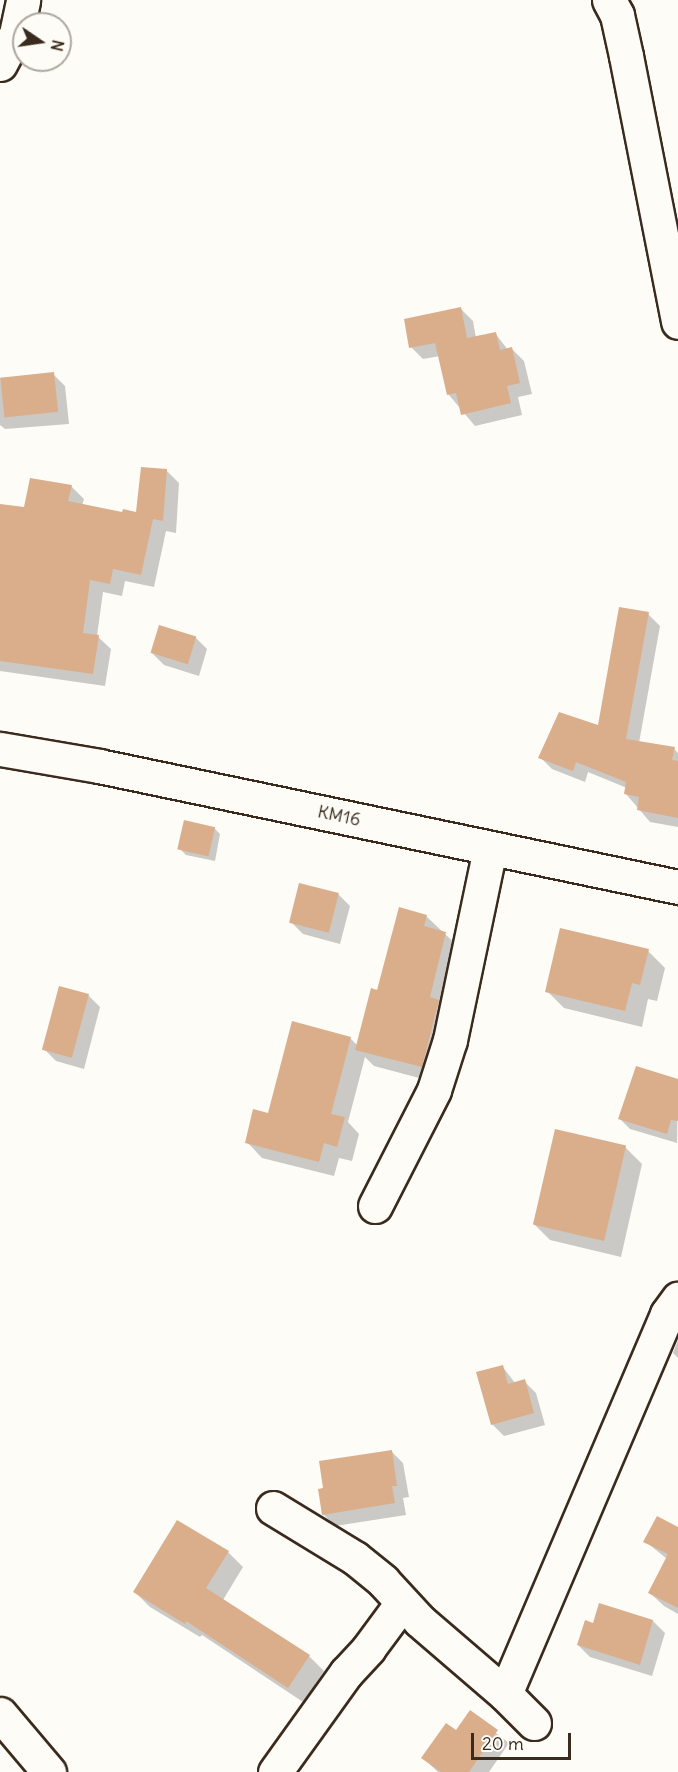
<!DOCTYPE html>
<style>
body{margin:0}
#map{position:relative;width:678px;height:1772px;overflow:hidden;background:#fdfcf7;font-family:Delius,sans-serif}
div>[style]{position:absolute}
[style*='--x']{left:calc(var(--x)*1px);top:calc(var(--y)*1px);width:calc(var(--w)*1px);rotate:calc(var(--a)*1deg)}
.shadow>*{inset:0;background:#0003}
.building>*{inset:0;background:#daae8b;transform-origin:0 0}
.roads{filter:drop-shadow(2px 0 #3b2a1e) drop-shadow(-2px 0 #3b2a1e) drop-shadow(0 2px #3b2a1e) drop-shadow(0 -2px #3b2a1e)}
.minor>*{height:33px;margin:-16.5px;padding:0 16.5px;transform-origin:16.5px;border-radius:16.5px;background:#fdfcf7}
span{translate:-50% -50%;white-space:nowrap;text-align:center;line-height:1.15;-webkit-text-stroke:5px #fdfcf7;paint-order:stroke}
.street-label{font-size:18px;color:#3b2a1e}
.north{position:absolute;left:12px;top:12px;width:60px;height:60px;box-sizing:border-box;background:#fdfcf7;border:2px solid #afa8a0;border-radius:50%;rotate:103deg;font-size:16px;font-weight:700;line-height:24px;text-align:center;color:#3b2a1e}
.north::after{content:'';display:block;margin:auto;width:21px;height:27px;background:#3b2a1e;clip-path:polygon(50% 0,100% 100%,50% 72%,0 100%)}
.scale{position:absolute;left:471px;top:1733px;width:100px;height:27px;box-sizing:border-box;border:3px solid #3b2a1e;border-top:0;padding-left:8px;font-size:18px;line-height:21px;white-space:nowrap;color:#3b2a1e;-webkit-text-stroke:4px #fdfcf7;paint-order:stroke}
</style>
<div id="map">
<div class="shadow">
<i style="clip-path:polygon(461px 309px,473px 321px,476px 338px,495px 333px,508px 350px,512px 349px,524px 361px,532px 394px,518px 397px,522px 415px,475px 426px,449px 395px,440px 356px,423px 359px,411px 347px)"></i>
<i style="clip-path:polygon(53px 374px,65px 386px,69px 424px,5px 429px,0 425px,0 378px)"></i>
<i style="clip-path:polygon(166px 470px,179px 483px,176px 533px,166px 531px,154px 587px,125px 581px,122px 596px,103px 592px,97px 636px,111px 649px,105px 686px,0 671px,0 675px,0 505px,26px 508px,71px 486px,84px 499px,82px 506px,124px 514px,138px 514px)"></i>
<i style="clip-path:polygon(648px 614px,660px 626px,639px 743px,674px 749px,678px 753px,678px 827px,650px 822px,626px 794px,627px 788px,588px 772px,585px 782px,552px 769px,540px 757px,599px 727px)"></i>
<i style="clip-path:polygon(195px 637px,207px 649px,199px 676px,164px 665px,152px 653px)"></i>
<i style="clip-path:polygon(214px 828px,220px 834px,215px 861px,186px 855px,180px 849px)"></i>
<i style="clip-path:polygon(338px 894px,350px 906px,340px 944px,303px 934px,291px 922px)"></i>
<i style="clip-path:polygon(426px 916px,463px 951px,438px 1083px,374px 1066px,365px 1057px,348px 1122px,359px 1134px,352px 1161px,339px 1158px,334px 1176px,262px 1158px,247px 1142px,270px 1115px,350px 1038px,358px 1046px,378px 992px)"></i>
<i style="clip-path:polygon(648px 951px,665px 968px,657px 1001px,648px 999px,642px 1027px,564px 1008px,547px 991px)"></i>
<i style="clip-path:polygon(88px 995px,100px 1007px,84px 1069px,56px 1061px,44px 1049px)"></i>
<i style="clip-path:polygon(678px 1080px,677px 1143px,630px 1129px,620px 1119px)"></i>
<i style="clip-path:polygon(625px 1147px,642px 1164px,621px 1257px,550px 1240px,533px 1223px)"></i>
<i style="clip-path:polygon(678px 1340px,678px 1358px,673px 1353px)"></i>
<i style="clip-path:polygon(502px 1366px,515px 1383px,524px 1381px,536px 1393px,545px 1425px,504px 1436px,492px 1424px)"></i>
<i style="clip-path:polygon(391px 1451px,403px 1463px,409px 1497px,403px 1498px,406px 1515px,335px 1526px,323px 1514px)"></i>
<i style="clip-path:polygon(678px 1528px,678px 1614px,664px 1606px,650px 1593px,667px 1559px,645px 1541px)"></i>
<i style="clip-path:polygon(228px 1552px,243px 1567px,223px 1600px,309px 1656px,324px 1671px,303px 1702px,202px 1635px,200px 1637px,150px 1607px,135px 1592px)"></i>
<i style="clip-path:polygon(600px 1605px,653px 1621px,665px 1633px,652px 1676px,590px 1657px,578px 1645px,594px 1624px)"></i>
<i style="clip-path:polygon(470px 1713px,509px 1743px,489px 1772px,438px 1772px,423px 1758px,457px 1732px)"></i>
</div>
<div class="building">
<i style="clip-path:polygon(461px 307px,467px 338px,496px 332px,500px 350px,512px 347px,520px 383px,507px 386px,511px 403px,461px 415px,456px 393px,447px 395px,435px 343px,409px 348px,404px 319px)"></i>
<i style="left:54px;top:372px;width:40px;height:54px;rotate:84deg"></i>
<i style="clip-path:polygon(141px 467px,167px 469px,163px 521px,153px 519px,141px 575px,113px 569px,110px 584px,90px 580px,83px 633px,99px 635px,93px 674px,0 661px,0 504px,24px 507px,30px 478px,72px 485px,68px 501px,122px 512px,123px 509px,136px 512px)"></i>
<i style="clip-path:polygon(619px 607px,649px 612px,626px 739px,675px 747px,672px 760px,678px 761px,678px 818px,637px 810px,639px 797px,624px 794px,626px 782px,576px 762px,573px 771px,538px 758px,559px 712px,598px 725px)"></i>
<i style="left:159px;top:625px;width:39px;height:29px;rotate:17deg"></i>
<i style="left:184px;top:820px;width:32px;height:30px;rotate:13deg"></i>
<i style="left:299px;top:883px;width:41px;height:41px;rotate:14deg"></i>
<i style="clip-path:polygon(399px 907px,427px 915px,424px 926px,446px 932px,430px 997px,439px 1000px,422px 1067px,355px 1050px,371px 988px,377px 990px)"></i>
<i style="clip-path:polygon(560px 928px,649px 949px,640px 985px,632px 983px,625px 1011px,545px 992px)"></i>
<i style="left:59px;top:986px;width:31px;height:66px;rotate:15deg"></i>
<i style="clip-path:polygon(292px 1021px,351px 1037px,331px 1114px,345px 1117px,337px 1147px,324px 1143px,319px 1162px,245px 1143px,253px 1109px,268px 1113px)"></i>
<i style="clip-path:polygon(636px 1066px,678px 1079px,678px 1121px,671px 1120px,667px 1134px,618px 1119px)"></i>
<i style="left:555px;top:1129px;width:73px;height:98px;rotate:13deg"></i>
<i style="clip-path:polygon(503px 1365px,508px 1384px,525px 1379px,534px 1413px,491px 1425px,476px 1372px)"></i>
<i style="clip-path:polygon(392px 1450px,397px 1486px,392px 1486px,395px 1503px,322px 1515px,318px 1489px,323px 1488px,319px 1461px)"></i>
<i style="clip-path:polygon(657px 1516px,678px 1527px,678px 1608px,648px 1593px,668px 1554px,643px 1542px)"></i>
<i style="clip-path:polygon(177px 1520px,229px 1551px,206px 1588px,310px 1655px,288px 1688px,186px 1621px,185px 1624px,133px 1592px)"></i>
<i style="clip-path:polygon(599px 1603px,653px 1620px,640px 1665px,577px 1645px,585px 1620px,593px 1623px)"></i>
<i style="clip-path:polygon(470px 1710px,498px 1730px,469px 1772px,441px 1772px,421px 1758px,446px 1723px,456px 1730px)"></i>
</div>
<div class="roads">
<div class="minor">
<i style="--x:609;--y:0;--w:17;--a:62"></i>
<i style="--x:617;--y:15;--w:42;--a:77.6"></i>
<i style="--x:626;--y:56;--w:271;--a:78.9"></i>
<i style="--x:0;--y:64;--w:34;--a:-62"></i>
<i style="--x:16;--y:34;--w:35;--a:-78"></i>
<i style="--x:0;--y:749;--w:100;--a:9.7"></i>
<i style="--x:99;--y:766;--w:592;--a:11.8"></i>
<i style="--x:375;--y:1206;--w:130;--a:-63"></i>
<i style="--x:434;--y:1090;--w:52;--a:-72.3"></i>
<i style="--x:450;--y:1040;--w:196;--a:-78.2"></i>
<i style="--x:273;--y:1508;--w:96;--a:31.4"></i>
<i style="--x:355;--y:1558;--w:36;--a:39"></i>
<i style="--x:383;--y:1581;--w:54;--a:47.2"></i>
<i style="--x:420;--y:1621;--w:112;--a:40.7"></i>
<i style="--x:505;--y:1694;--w:41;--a:45"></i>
<i style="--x:505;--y:1694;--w:413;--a:-66.9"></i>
<i style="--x:667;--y:1314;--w:19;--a:-54"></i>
<i style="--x:0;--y:1714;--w:76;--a:49.8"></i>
<i style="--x:275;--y:1772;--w:122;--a:-54.4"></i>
<i style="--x:346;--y:1673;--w:33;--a:-47"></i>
<i style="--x:368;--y:1649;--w:57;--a:-53.5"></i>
</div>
</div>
<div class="street-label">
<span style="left:339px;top:816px;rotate:12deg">KM16</span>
</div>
<div class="north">N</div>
<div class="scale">20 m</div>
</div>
